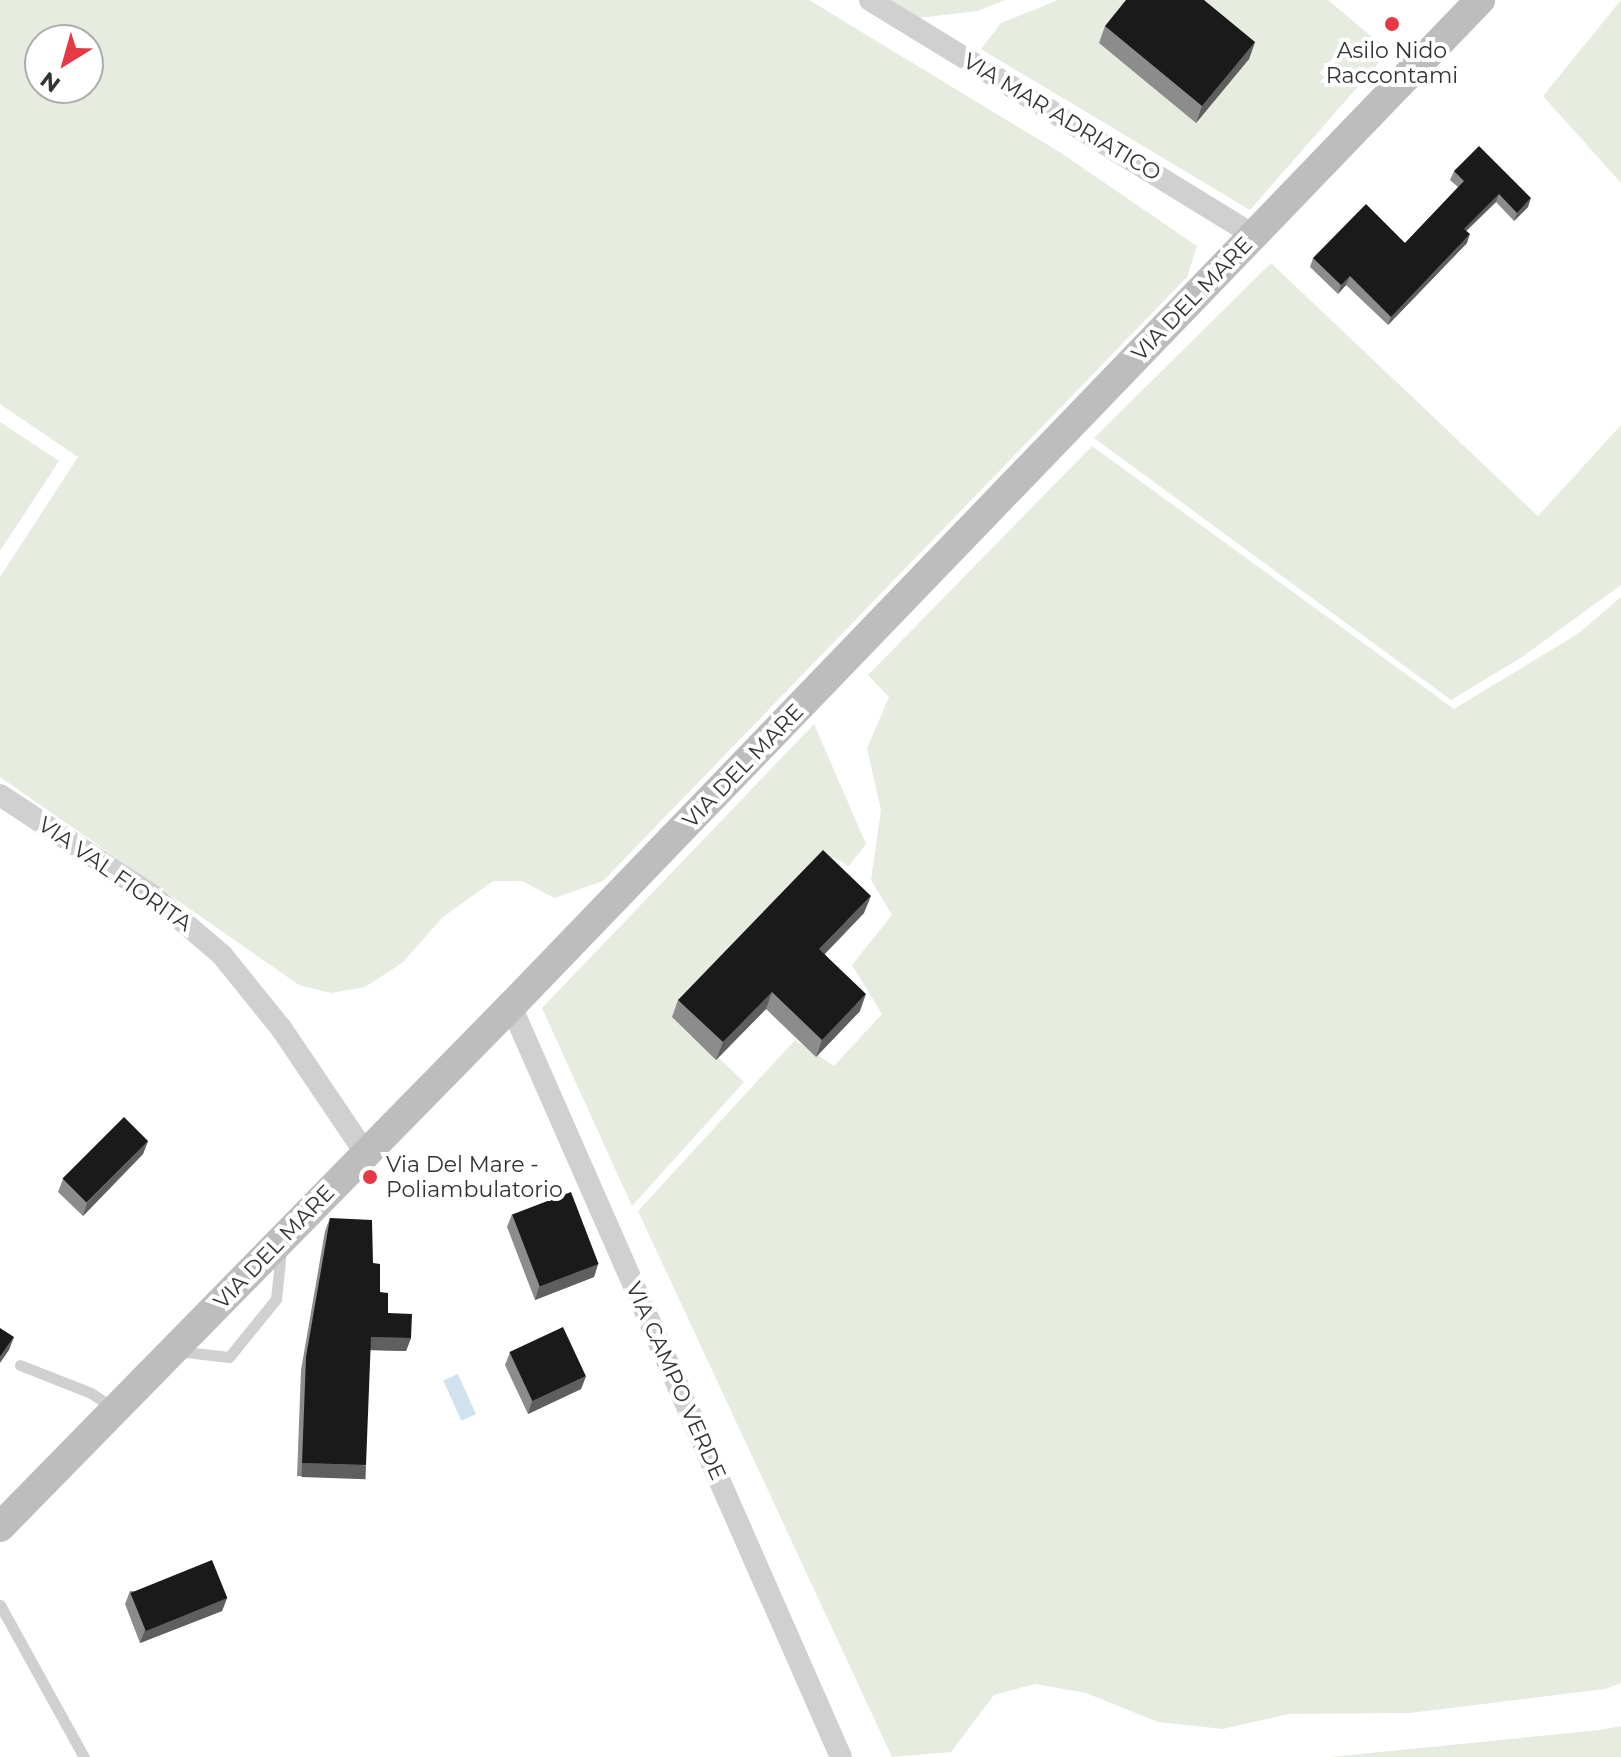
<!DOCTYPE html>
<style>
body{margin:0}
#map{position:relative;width:1621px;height:1757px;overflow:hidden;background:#fff;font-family:Montserrat,sans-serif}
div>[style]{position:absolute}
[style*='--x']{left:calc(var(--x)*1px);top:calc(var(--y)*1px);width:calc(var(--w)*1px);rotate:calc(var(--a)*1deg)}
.green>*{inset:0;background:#e6ecdf}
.water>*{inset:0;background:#cfe2ee;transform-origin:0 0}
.lane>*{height:11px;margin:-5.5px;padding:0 5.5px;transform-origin:5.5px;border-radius:5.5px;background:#d0d0d0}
.street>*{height:22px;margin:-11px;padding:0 11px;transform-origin:11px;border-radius:11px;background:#d0d0d0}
.secondary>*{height:30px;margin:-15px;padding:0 15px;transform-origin:15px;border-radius:15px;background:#bdbdbd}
.wall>*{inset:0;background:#8c8c8c}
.shaded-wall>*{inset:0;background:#5f5f5f;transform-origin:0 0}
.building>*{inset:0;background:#1a1a1a;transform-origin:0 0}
.dots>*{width:22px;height:22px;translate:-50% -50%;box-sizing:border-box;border:4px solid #fff;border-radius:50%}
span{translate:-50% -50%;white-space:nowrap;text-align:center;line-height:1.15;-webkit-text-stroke:8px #fff;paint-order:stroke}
.poi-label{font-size:22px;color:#333}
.left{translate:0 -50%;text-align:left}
.street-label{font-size:22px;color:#333}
.north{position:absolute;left:24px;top:24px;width:80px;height:80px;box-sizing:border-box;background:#fff;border:2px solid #adadad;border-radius:50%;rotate:217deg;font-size:22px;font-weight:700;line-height:32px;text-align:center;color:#333}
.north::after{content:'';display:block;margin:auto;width:28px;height:36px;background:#e63946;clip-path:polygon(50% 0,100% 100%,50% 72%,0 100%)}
</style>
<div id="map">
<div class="green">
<i style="clip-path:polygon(evenodd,0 0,809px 0,1061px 153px,1197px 246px,1187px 277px,603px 881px,554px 898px,522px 881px,493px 881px,443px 917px,402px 963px,365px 987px,331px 993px,299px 985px,0 777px,0 577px,78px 457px,0 404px,0 0,40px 40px,88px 40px,88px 88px,40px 88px,40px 40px)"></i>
<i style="clip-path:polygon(891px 0,1005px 0,978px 11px,918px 18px)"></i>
<i style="clip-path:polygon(1058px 0,1328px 0,1389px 51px,1250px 210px,981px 49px,1001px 23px)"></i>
<i style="clip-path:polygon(1621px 0,1621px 183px,1543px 96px)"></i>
<i style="clip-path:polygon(1271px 263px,1538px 516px,1621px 425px,1621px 585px,1522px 657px,1451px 700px,1094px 438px)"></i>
<i style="clip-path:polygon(0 422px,59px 461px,0 551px)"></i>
<i style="clip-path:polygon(1092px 446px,1454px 709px,1579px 633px,1621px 597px,1621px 1683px,1605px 1689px,1410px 1713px,1289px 1714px,1223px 1729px,1158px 1722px,1086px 1693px,1035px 1684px,994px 1695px,951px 1752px,892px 1757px,638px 1211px,795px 1040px,834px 1066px,882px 1014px,852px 965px,892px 915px,871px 880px,881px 810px,867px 748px,889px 697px,868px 675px)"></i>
<i style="clip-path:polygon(814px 724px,866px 844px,849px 866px,831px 856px,675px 1016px,744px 1082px,632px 1206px,542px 1008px)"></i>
<i style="clip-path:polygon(1621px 1726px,1621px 1757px,1330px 1757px,1600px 1730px)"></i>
</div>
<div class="water">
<i style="left:458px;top:1374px;width:44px;height:16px;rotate:66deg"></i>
</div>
<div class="lane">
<i style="--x:177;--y:1351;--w:52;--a:6.6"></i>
<i style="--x:229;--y:1357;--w:75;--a:-51"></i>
<i style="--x:276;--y:1299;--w:48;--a:-84.1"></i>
<i style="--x:20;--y:1365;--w:76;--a:21.5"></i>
<i style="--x:91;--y:1393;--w:29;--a:34"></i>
<i style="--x:0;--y:1605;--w:174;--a:61.1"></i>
</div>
<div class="street">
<i style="--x:870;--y:0;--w:450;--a:31.5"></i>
<i style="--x:0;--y:795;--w:183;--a:33.4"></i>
<i style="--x:153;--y:896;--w:91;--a:40.5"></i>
<i style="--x:222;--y:955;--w:94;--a:51.1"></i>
<i style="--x:281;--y:1028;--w:152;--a:56"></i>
<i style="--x:511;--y:1006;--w:820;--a:66.28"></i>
</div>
<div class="secondary">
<i style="--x:0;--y:1527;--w:730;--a:-45.56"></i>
<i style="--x:511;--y:1006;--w:1397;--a:-46.07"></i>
</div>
<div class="wall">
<i style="clip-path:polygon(1105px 26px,1255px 42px,1249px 59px,1196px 123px,1099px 43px)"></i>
<i style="clip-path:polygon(1454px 171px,1528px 207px,1514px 221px,1496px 202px,1466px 231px,1467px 243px,1388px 325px,1346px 285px,1338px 294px,1310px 267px,1313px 258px,1405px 243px,1458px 187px,1450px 180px)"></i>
<i style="clip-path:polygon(864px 913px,825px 954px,860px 1011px,816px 1057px,766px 1009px,716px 1060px,672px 1017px,678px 1000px)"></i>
<i style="clip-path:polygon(148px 1141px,143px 1154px,83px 1216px,58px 1192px,63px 1179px)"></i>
<i style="clip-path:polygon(512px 1214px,598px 1264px,594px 1277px,535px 1300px,507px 1227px)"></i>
<i style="clip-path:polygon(330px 1218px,373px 1263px,380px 1292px,388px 1313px,411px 1338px,406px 1351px,370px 1350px,362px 1478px,297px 1476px,301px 1370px,325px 1231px)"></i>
<i style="clip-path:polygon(510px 1352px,586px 1376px,581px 1389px,528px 1414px,505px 1365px)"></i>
<i style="clip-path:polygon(130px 1591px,227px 1598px,222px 1611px,140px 1643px,125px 1604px)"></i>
</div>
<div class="shaded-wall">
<i style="clip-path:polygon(1255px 42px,1249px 59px,1196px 123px,1202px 106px)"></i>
<i style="clip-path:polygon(1499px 194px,1496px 202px,1460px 237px,1464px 229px)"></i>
<i style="clip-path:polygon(1531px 198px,1528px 207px,1514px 221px,1517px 213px)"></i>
<i style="clip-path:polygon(1470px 234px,1467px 243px,1388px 325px,1391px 317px)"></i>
<i style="clip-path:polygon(1350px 276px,1346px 285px,1338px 294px,1341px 285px)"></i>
<i style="clip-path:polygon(871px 896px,864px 913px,813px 966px,819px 949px)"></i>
<i style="clip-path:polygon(772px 992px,766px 1009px,716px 1060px,723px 1042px)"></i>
<i style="clip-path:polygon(866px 994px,860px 1011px,816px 1057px,822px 1040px)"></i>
<i style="clip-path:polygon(148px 1141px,143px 1154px,83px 1216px,87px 1203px)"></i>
<i style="clip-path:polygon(598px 1264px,594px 1277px,535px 1300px,539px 1287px)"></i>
<i style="clip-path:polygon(14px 1337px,9px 1350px,0 1363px,0 1357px)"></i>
<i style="clip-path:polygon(371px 1337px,411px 1338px,406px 1351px,366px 1350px)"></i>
<i style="clip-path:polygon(586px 1376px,581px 1389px,528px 1414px,532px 1401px)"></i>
<i style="left:302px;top:1463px;width:64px;height:14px;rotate:2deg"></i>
<i style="clip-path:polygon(227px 1598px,222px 1611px,140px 1643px,145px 1630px)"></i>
</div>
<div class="building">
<i style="clip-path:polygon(1126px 0,1204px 0,1255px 42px,1202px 106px,1105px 26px)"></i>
<i style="clip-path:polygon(1479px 146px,1531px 198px,1517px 213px,1499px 194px,1464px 229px,1470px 234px,1391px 317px,1350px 276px,1341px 285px,1313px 258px,1366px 204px,1405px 243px,1464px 181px,1454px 171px)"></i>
<i style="clip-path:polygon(823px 850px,871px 896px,819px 949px,866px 994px,822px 1040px,772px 992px,723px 1042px,678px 1000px)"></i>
<i style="left:124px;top:1117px;width:34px;height:87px;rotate:45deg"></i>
<i style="left:571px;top:1192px;width:77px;height:63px;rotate:69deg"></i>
<i style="clip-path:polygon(330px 1218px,372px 1220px,373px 1263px,380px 1264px,380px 1292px,388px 1293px,388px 1313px,412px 1314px,411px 1338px,371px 1337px,366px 1465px,302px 1463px,306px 1357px)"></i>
<i style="left:563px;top:1327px;width:54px;height:59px;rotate:65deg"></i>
<i style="clip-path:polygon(0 1328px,14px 1337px,0 1357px)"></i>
<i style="left:212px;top:1560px;width:41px;height:88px;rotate:68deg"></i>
</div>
<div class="dots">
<i style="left:1392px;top:24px;background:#e63946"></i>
<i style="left:370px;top:1177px;background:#e63946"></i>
</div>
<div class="poi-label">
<span style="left:1392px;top:63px">Asilo Nido<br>Raccontami</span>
<span class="left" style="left:386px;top:1177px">Via Del Mare -<br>Poliambulatorio</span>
</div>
<div class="street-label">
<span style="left:1062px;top:117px;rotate:31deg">VIA MAR ADRIATICO</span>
<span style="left:1192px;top:299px;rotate:-46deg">VIA DEL MARE</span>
<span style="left:743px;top:766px;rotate:-46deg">VIA DEL MARE</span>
<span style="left:115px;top:874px;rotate:35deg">VIA VAL FIORITA</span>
<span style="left:274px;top:1247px;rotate:-46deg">VIA DEL MARE</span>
<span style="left:676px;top:1381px;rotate:66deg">VIA CAMPO VERDE</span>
</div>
<div class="north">N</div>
</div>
